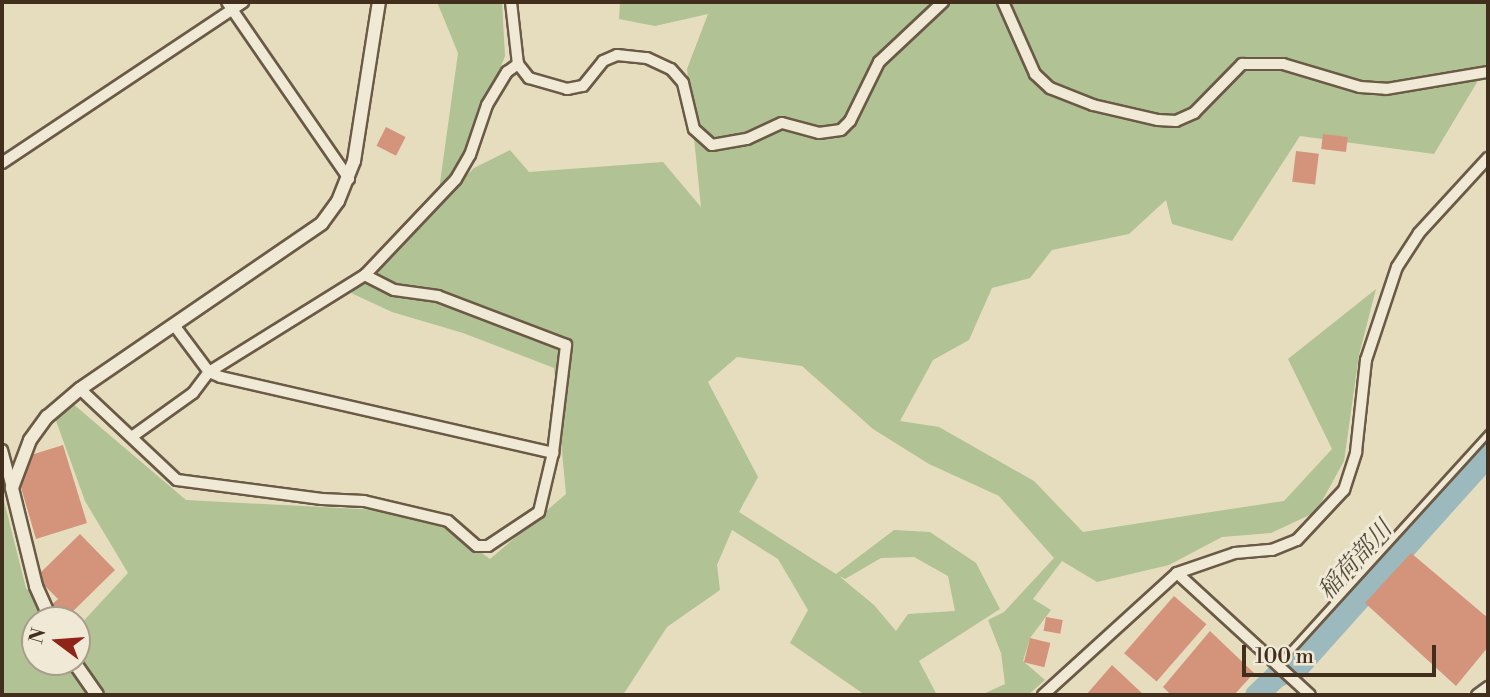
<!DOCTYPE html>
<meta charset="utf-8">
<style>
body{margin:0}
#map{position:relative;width:1490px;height:697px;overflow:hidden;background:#e6ddbf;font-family:"Libre Bodoni","Noto Serif JP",serif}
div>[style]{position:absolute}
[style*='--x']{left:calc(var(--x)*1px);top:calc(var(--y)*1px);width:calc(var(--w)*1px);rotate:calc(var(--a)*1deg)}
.green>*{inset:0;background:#b1c295}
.river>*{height:23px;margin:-11.5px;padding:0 11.5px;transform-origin:11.5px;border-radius:11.5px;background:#9cb9bd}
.building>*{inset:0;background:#d4937b;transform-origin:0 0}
.roads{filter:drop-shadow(2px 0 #6a5a46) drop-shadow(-2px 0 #6a5a46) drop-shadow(0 2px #6a5a46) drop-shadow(0 -2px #6a5a46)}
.service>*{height:5px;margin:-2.5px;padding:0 2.5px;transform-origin:2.5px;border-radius:2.5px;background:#efe9d5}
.minor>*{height:10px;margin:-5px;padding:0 5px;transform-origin:5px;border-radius:5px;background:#efe9d5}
.tertiary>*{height:12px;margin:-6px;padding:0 6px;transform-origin:6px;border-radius:6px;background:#efe9d5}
span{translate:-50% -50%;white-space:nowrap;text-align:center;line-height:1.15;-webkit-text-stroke:6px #efe9d5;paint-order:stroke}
.water-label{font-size:24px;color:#534a3d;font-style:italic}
.frame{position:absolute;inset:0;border:4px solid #412e1d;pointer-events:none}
.north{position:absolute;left:21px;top:606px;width:70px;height:70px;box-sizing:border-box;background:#efe9d5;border:2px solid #a99e8b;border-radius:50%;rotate:286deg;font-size:19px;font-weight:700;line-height:28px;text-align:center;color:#412e1d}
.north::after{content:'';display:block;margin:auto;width:24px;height:32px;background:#8f2418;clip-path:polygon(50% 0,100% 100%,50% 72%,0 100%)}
.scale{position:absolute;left:1242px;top:645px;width:194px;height:32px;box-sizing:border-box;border:4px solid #412e1d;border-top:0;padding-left:9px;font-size:21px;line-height:24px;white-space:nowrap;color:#412e1d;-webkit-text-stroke:5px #efe9d5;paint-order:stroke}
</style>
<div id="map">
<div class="green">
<i style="clip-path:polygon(437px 2px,502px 2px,505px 56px,466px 155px,439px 190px,458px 53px)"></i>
<i style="clip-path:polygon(evenodd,620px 2px,1488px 2px,1488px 64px,1434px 154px,1300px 136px,1232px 241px,1172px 224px,1166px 200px,1129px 234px,1052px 250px,1030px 278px,992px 288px,969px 340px,933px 360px,900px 421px,939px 427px,1034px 481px,1083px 532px,1211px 512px,1284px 501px,1332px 449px,1288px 359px,1376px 289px,1359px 355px,1344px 461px,1316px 512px,1271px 533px,1222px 537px,1169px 565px,1097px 582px,1062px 561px,1033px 599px,1051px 610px,1030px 638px,1023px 661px,1045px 680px,1028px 695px,981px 695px,1005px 684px,1001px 653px,988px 620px,1004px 612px,1054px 558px,999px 496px,929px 464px,873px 429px,802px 366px,737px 357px,708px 382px,758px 477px,739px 512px,836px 574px,894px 530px,930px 532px,976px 563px,1000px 609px,919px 661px,937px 695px,865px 695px,790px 643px,808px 610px,778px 559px,732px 530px,717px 565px,720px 590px,667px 627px,623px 695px,2px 695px,2px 493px,26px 588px,56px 620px,35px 620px,35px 662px,77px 662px,77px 628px,128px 573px,85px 501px,55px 418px,72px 403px,186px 500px,379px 510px,444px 525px,490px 559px,566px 494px,554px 368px,463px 333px,392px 312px,351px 293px,474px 168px,510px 150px,529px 172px,663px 162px,701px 207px,687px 69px,708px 14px,655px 26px,619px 19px,620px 2px,914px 557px,948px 576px,955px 611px,908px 614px,896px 631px,874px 605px,839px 576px,845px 579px,881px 558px,914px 557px)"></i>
</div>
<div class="river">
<i style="--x:1256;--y:695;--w:28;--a:-44"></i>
<i style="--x:1276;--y:676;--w:23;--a:-23"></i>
<i style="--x:1297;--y:667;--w:286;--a:-48.1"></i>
</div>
<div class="building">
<i style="left:386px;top:127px;width:22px;height:21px;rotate:27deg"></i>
<i style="left:1323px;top:134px;width:25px;height:15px;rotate:7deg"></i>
<i style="left:1296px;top:151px;width:23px;height:31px;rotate:7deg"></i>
<i style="clip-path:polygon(63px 445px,87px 523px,36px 539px,20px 484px,31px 455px)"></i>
<i style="clip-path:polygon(80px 534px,115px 570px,64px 620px,50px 606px,58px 599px,36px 577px)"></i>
<i style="clip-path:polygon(1411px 553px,1488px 618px,1488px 647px,1456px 686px,1365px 603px)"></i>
<i style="left:1174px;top:596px;width:43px;height:76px;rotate:41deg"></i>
<i style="left:1046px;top:617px;width:17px;height:14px;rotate:10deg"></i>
<i style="clip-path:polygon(1210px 631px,1254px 673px,1234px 695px,1171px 695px,1163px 687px)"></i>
<i style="left:1030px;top:638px;width:21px;height:25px;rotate:14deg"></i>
<i style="clip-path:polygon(1112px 665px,1144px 695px,1086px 695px)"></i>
</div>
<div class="roads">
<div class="service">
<i style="--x:1277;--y:665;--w:314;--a:-47.7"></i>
</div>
<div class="minor">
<i style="--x:227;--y:2;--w:215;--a:55.4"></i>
<i style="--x:511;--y:2;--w:62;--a:83.6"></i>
<i style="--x:518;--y:64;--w:18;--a:52"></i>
<i style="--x:529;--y:78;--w:40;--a:16"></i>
<i style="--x:567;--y:89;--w:16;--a:-11"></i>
<i style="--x:583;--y:86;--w:32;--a:-51"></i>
<i style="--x:603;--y:61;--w:15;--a:-23"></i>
<i style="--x:617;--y:55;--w:30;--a:6"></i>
<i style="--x:647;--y:58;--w:26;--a:25"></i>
<i style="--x:671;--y:69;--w:18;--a:49"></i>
<i style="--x:683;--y:83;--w:47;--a:76.6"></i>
<i style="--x:694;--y:129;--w:24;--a:42"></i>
<i style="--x:712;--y:145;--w:36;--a:-10"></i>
<i style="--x:747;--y:139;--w:38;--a:-25"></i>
<i style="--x:782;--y:123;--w:38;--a:15"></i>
<i style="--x:819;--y:133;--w:22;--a:-8"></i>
<i style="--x:841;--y:130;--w:13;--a:-45"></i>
<i style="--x:850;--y:121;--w:66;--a:-63.8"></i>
<i style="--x:879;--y:62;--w:88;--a:-43.2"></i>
<i style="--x:1003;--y:2;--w:79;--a:66"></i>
<i style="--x:1035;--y:74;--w:21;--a:43"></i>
<i style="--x:1050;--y:88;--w:46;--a:21.6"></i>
<i style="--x:1093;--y:105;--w:67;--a:13"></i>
<i style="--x:1158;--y:120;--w:18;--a:3"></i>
<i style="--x:1176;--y:121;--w:20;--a:-24"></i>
<i style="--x:1194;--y:113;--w:69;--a:-45.6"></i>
<i style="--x:1242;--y:64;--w:41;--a:0"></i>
<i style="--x:1283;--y:64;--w:80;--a:16.6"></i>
<i style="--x:1360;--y:87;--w:26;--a:4"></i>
<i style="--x:1386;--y:89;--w:103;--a:-9.5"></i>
<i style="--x:2;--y:163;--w:290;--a:-33.7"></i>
<i style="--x:174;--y:325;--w:59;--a:53.3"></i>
<i style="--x:209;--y:372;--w:13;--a:23"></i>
<i style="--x:221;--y:377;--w:341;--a:12.9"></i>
<i style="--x:80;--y:389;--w:133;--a:43.2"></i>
<i style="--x:177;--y:480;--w:146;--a:7.5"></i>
<i style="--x:322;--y:499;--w:42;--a:2.7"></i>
<i style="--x:364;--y:501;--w:86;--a:13.4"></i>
<i style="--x:448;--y:521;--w:38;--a:41"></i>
<i style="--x:477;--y:546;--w:11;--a:0"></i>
<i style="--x:488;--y:546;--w:61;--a:-33.7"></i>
<i style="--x:539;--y:512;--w:61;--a:-76.7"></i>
<i style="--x:553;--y:453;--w:109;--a:-83.1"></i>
<i style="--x:566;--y:345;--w:137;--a:-159.1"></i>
<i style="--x:438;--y:296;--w:44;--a:-172.2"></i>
<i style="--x:394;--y:290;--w:33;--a:-153"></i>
<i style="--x:133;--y:436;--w:74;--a:-35.6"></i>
<i style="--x:193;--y:393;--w:26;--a:-53"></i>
<i style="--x:209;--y:372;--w:184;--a:-31.9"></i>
<i style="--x:365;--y:275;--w:132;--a:-46.5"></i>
<i style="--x:456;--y:179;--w:28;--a:-60"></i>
<i style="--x:470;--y:155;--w:53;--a:-71.2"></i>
<i style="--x:487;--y:105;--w:39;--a:-59"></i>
<i style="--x:507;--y:72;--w:14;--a:-36"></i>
<i style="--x:2;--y:450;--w:39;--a:75"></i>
<i style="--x:1177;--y:573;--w:180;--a:42.5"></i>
<i style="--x:1043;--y:695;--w:181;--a:-42.3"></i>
<i style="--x:1177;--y:573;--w:61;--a:-19"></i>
<i style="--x:1235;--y:553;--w:37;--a:-5"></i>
<i style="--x:1272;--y:550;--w:27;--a:-22"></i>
<i style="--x:1297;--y:540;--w:69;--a:-46.8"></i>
<i style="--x:1344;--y:490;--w:40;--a:-72"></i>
<i style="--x:1356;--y:452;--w:93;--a:-83.8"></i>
<i style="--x:1366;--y:360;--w:98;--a:-71.6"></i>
<i style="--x:1397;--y:267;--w:40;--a:-57.1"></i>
<i style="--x:1419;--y:233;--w:102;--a:-47.4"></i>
<i style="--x:1477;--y:695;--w:14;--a:-36"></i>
</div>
<div class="tertiary">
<i style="--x:51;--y:620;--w:37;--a:-114"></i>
<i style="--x:36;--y:586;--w:101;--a:-103.8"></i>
<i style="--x:12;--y:488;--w:51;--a:-69.4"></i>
<i style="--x:30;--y:440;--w:29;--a:-54"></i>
<i style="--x:47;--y:417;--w:43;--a:-40.3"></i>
<i style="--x:80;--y:389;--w:293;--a:-34.4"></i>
<i style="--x:322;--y:223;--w:27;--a:-54"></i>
<i style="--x:338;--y:201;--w:43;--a:-68.2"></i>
<i style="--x:354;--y:161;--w:161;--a:-81.1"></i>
<i style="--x:74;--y:662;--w:40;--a:55.1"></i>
</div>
</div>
<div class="water-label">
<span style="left:1356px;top:561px;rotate:-48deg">稲荷部川</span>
</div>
<div class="frame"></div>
<div class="north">N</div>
<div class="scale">100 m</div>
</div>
